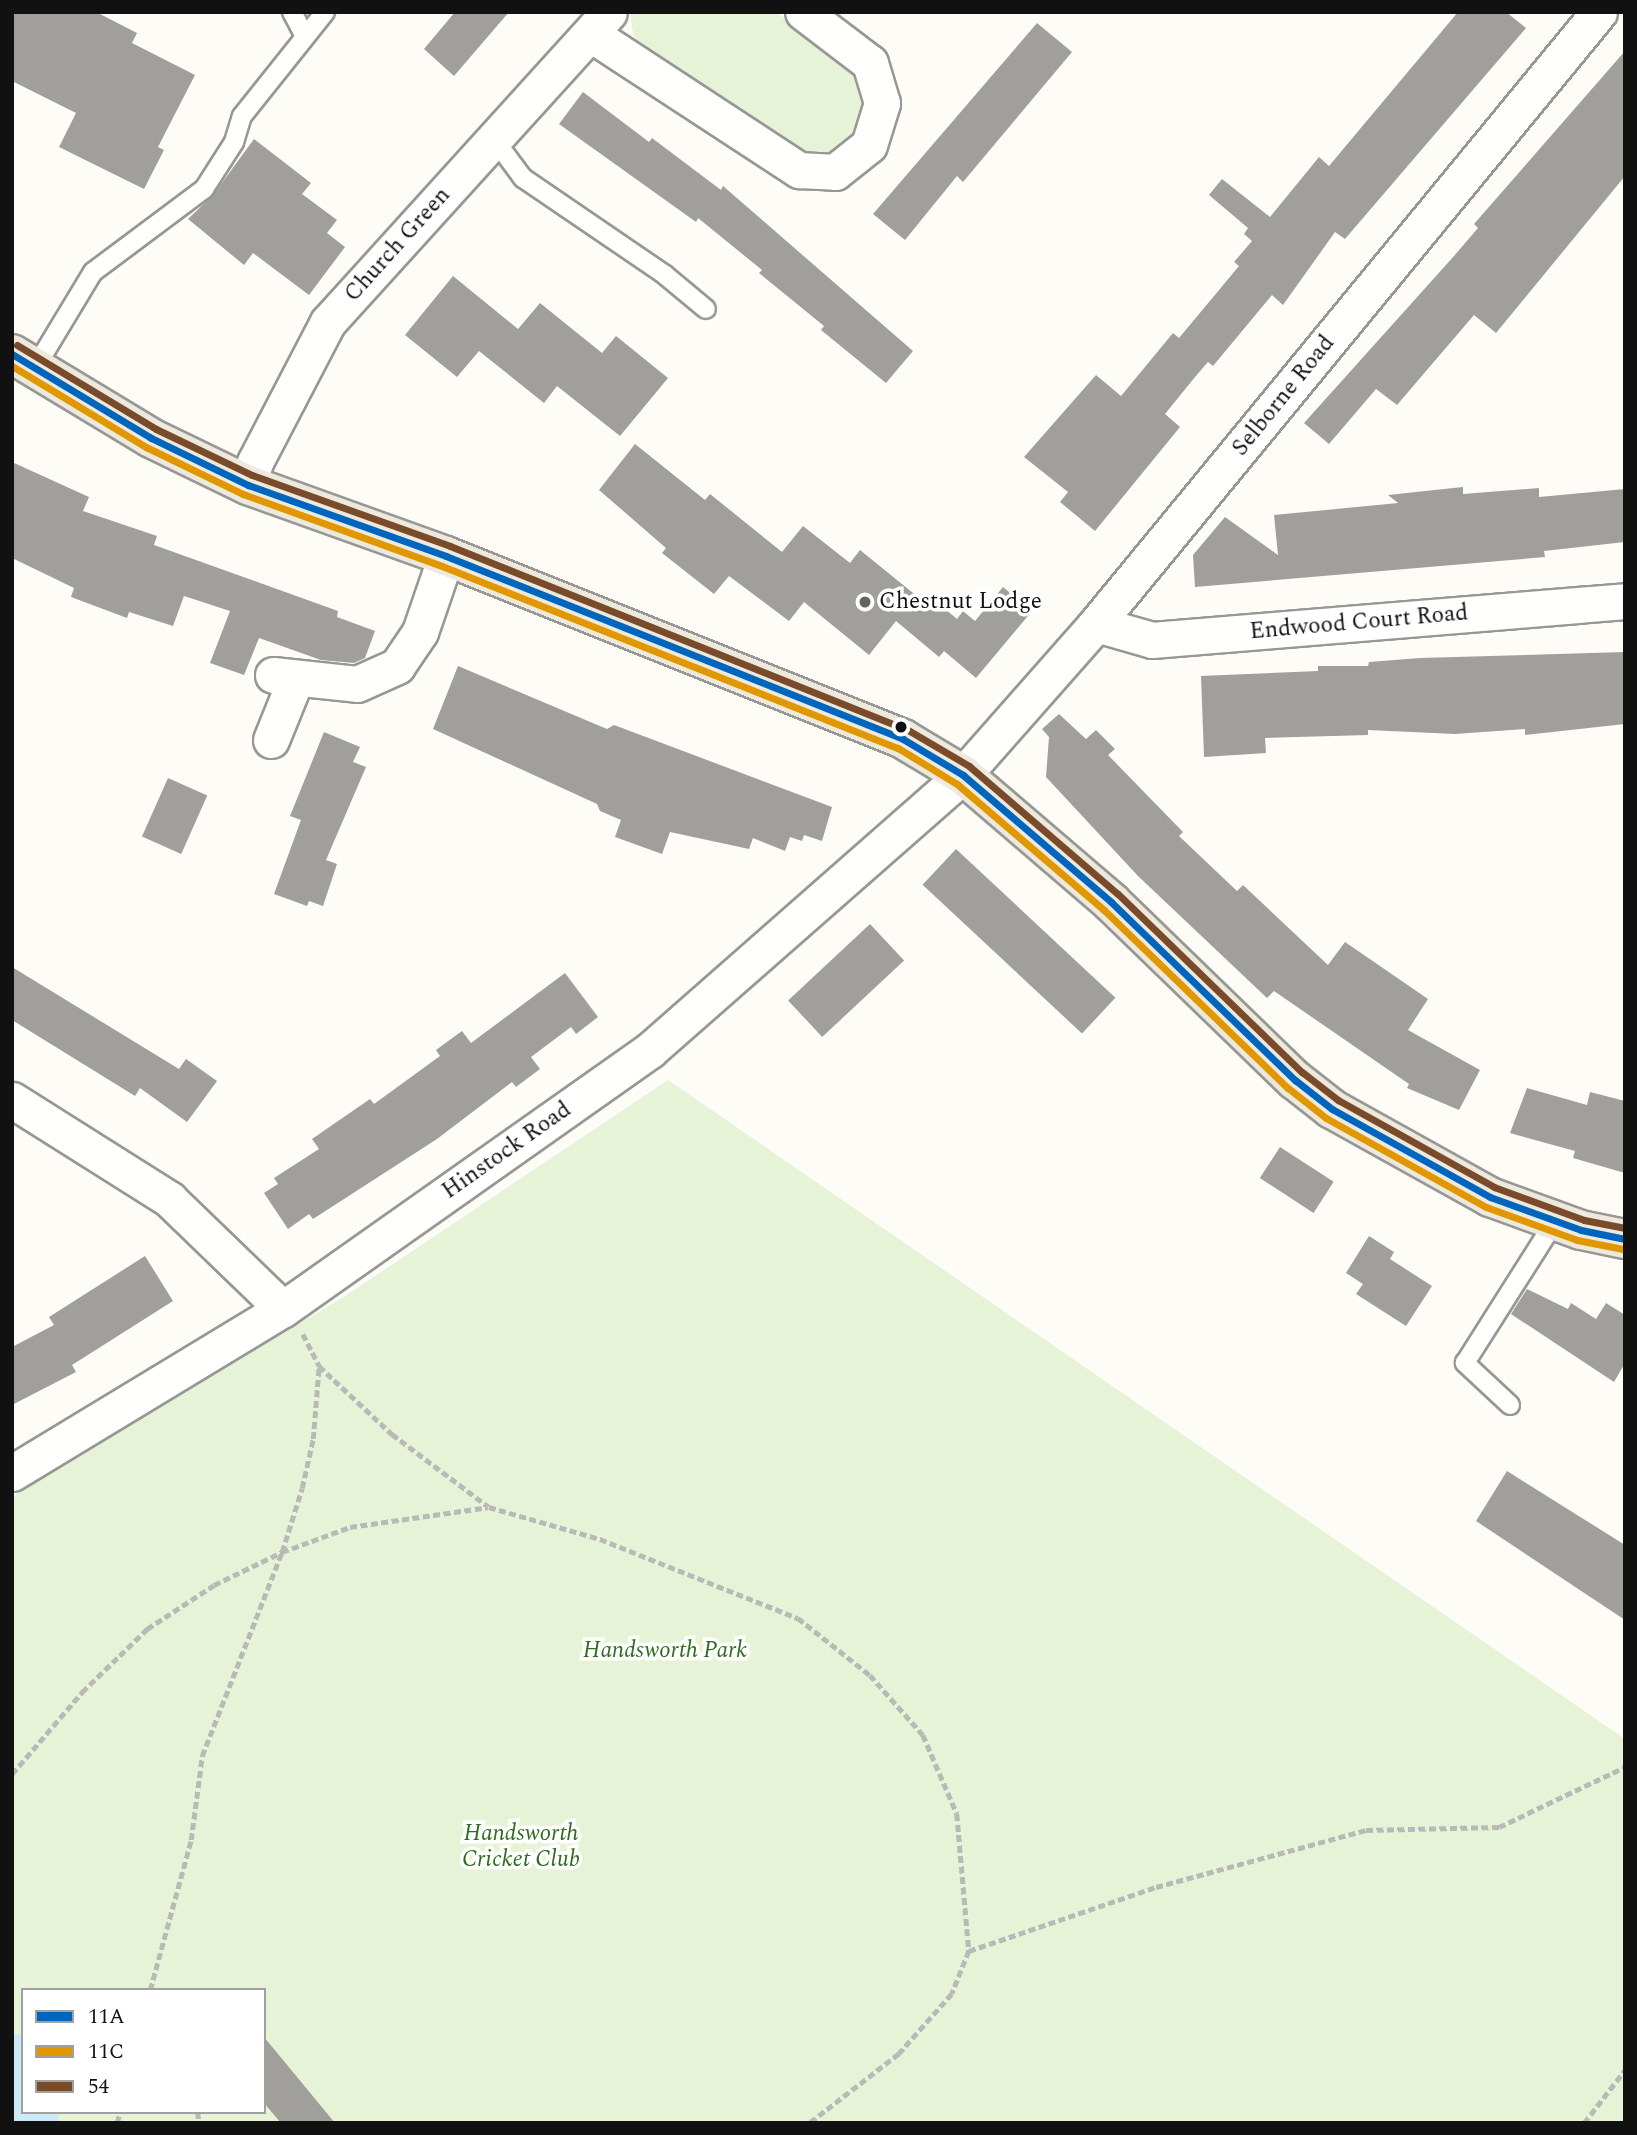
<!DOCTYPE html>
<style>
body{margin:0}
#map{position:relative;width:1637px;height:2135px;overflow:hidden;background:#fdfcf7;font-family:Spectral,serif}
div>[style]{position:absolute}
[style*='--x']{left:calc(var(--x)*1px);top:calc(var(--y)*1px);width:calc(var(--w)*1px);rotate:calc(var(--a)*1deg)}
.green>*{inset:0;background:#e7f3d7}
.water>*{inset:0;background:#cde8f7}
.building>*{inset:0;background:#a19f9c;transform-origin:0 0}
.path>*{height:4.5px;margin-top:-2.25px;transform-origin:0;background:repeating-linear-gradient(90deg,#b9b9b8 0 7px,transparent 0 10.5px)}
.roads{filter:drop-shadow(2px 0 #979795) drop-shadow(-2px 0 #979795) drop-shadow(0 2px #979795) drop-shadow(0 -2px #979795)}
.service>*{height:18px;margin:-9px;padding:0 9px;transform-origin:9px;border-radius:9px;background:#fffffe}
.minor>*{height:35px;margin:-17.5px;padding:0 17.5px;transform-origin:17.5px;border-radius:17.5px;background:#fffffe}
.primary>*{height:38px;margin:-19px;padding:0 19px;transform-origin:19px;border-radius:19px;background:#ede9dc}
.bus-1>*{height:7px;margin:-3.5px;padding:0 3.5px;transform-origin:3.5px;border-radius:3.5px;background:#0065bd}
.bus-2>*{height:7px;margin:-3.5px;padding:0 3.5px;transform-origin:3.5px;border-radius:3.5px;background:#e09702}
.bus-3>*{height:7px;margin:-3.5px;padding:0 3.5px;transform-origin:3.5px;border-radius:3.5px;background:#7a4b2a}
.dots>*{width:19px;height:19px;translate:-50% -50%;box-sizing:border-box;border:4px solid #fff;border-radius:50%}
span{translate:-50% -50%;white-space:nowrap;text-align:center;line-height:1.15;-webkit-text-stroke:7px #fff;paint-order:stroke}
.street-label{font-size:23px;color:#111}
.poi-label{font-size:23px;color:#111}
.left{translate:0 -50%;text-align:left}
.park-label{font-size:23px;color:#2f6b1f;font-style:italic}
.frame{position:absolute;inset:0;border:14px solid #111;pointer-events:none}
.legend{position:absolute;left:21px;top:1988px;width:245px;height:126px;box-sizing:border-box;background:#fff;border:2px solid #a0a0a0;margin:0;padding:9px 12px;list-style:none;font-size:21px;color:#111}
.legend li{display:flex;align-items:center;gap:14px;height:35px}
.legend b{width:35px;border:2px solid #a0a0a0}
</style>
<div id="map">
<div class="green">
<i style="clip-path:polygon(630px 12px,776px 12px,854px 67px,866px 98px,854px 138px,823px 157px,807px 157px,642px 49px,633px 34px)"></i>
<i style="clip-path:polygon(evenodd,668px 1080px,1625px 1739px,1625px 2123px,12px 2123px,12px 1497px,348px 1294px,668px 1080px,23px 1990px,264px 1990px,264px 2112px,23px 2112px,23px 1990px)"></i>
</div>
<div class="water">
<i style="clip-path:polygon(22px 2034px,23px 2112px,58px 2112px,59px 2123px,12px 2123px,12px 2035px)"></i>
</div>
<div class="building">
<i style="clip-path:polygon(12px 12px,96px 12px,137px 33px,132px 43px,195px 75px,158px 147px,164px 150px,144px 189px,59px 147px,76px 113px,12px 81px)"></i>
<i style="clip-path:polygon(455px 12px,509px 12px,454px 76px,424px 49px)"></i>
<i style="clip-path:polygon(1458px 12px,1506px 12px,1526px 28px,1345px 239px,1335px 232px,1283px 305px,1272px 295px,1213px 366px,1208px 362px,1195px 377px,1165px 414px,1180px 427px,1095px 531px,1060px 502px,1068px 492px,1024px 457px,1096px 375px,1121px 396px,1173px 333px,1179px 338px,1239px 266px,1234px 262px,1252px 241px,1244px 234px,1248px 228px,1209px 195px,1222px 179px,1270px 217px,1319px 157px,1329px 166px)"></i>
<i style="clip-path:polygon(1037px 23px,1072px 52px,963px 182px,957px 176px,905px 240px,873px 214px)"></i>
<i style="clip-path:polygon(1625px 51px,1625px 176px,1496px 333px,1474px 315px,1397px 405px,1376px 389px,1329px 444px,1304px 423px,1454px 256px,1478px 228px,1474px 224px)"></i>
<i style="clip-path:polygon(583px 92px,649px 142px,652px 138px,721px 190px,723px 186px,913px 351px,886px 383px,821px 330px,824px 326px,759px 273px,762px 270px,698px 218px,696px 222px,559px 124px)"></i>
<i style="clip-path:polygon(254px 139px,311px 183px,302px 194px,337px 220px,327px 233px,345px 247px,309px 295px,253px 253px,244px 265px,188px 219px,213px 195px)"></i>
<i style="clip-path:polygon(453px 276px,518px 329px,540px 303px,602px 353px,616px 336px,668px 378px,620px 436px,557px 386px,544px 403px,479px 351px,457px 377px,405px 335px)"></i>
<i style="clip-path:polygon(635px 444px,705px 500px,710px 494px,782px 552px,803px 526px,850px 563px,860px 550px,934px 610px,939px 604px,957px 619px,963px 611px,975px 621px,1003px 587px,1032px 611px,976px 678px,944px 651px,939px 657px,896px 621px,869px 655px,804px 602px,789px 621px,729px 576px,714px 594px,662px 553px,666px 548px,599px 490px)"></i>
<i style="clip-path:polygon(12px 462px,89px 497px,83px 511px,157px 536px,154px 545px,338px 611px,337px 617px,375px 631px,365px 658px,354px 663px,321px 660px,259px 638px,244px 675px,210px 663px,230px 611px,184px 596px,173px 626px,129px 612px,127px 618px,71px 597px,74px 588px,12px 558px)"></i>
<i style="clip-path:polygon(1463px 487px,1463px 494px,1539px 488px,1539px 497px,1625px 489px,1625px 542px,1544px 551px,1545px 557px,1195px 587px,1193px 555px,1225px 517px,1278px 555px,1274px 515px,1398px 503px,1388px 495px)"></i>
<i style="clip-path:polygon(1625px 652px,1625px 724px,1525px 735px,1525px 729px,1455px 734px,1368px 730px,1368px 735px,1265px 738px,1266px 753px,1204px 757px,1201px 676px,1318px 671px,1318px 666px,1368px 666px,1369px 662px,1420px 658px)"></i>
<i style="clip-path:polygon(458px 666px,607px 729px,614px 725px,832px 807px,822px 841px,804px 835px,802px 841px,790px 837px,785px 851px,753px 838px,749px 849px,670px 832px,662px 854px,615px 837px,621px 820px,600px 811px,597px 804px,433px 729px)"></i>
<i style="clip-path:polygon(1059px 714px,1086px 739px,1096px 730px,1115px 749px,1108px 755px,1183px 832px,1179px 836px,1237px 891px,1243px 885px,1328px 965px,1345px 942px,1428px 999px,1408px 1030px,1480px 1070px,1459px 1110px,1407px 1088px,1409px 1084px,1274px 991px,1267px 998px,1138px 876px,1046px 777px,1049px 737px,1042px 729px)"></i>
<i style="clip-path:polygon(324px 732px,360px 747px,353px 762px,366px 767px,326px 860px,337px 864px,323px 906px,309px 901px,307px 906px,274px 894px,301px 820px,290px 816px)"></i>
<i style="left:168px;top:778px;width:43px;height:64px;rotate:24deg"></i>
<i style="left:956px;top:849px;width:218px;height:49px;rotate:43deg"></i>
<i style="left:870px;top:924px;width:50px;height:112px;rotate:47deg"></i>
<i style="clip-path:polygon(12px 967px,179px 1069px,186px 1059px,217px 1081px,187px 1122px,140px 1088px,135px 1096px,12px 1020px)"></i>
<i style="clip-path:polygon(565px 973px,598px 1017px,576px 1034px,571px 1027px,531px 1057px,540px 1069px,516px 1087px,512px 1082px,437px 1139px,313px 1219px,309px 1214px,288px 1229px,264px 1193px,278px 1184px,274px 1178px,319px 1149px,312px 1139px,370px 1099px,374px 1104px,440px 1056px,436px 1050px,462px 1031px,471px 1043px)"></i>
<i style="clip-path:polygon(1527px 1088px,1587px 1105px,1590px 1092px,1625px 1101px,1625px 1173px,1573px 1158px,1575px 1151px,1510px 1133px)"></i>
<i style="left:1280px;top:1147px;width:64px;height:37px;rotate:33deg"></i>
<i style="clip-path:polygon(1369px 1236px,1394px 1252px,1390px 1259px,1432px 1286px,1406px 1326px,1356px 1294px,1363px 1284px,1346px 1273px)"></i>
<i style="clip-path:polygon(145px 1256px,173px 1301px,72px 1365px,76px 1372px,12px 1405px,12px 1347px,54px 1325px,49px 1317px)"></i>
<i style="clip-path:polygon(1527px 1289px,1568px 1309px,1571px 1303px,1596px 1319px,1606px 1303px,1625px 1315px,1625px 1363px,1614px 1382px,1511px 1314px)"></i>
<i style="clip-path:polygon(1507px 1471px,1625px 1545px,1625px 1620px,1476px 1521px)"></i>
<i style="clip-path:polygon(264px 2037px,335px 2123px,281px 2123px,264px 2103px)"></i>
</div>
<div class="path">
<i style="--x:303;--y:1334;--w:36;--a:63"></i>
<i style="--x:319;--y:1366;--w:100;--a:43"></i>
<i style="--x:392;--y:1434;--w:121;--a:37"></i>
<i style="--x:489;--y:1507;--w:116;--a:16.1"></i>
<i style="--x:600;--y:1539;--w:213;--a:21.8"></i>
<i style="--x:798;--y:1618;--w:92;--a:38.4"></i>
<i style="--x:870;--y:1675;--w:80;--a:48.5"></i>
<i style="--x:923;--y:1735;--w:86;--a:66.7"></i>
<i style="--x:957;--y:1814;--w:138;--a:85"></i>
<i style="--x:969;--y:1951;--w:46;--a:111.6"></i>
<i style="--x:952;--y:1994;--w:80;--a:131.5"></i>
<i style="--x:899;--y:2054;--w:113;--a:142.2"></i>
<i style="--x:12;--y:1774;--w:108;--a:-49.5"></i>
<i style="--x:82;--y:1692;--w:91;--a:-44.1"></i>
<i style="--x:147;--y:1629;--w:80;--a:-33.3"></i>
<i style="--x:214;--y:1585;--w:76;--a:-25.9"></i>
<i style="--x:282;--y:1552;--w:72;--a:-20.2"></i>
<i style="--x:350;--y:1527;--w:139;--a:-8.2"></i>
<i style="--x:969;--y:1951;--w:198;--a:-18.9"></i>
<i style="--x:1156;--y:1887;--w:218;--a:-15.2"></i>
<i style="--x:1366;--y:1830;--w:133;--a:-1.3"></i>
<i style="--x:1499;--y:1827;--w:140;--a:-25.5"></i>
<i style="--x:150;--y:1990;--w:156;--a:-74.7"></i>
<i style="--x:191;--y:1840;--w:85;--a:-82.5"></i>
<i style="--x:202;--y:1756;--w:219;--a:-68.6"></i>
<i style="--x:282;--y:1552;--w:67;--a:-72.6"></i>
<i style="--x:302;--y:1488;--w:50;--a:-77.3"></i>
<i style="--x:313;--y:1439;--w:73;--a:-85.3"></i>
<i style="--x:198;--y:2112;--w:11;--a:85"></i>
<i style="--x:117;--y:2123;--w:11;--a:-75"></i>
<i style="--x:1584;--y:2123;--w:67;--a:-52.3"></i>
</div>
<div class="roads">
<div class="service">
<i style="--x:292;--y:12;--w:27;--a:62"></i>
<i style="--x:494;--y:139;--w:49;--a:53.4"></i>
<i style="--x:523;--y:178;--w:172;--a:34.3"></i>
<i style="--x:665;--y:275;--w:53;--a:39.7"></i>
<i style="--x:35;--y:368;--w:112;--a:-58.9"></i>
<i style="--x:93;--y:272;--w:139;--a:-36.8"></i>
<i style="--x:204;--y:189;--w:56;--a:-57.4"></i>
<i style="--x:234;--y:142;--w:27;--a:-73"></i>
<i style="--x:242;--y:116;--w:133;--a:-51.4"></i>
<i style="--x:1510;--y:1405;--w:62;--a:-137"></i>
<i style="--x:1465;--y:1363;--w:168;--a:-57.6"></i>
</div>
<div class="minor">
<i style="--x:591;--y:34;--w:249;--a:33.2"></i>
<i style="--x:799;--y:170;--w:36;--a:3"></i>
<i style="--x:835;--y:172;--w:43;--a:-38.5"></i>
<i style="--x:869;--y:145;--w:44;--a:-72.8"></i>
<i style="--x:882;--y:103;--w:42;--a:-106.7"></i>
<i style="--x:870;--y:63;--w:84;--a:-142.7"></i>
<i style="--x:248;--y:485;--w:24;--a:-73"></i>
<i style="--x:255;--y:462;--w:158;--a:-62.5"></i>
<i style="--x:328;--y:322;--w:418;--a:-47.8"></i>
<i style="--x:1096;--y:624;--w:58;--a:15.9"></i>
<i style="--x:1152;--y:640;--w:475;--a:-4.7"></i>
<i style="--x:273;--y:675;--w:84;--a:6.1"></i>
<i style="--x:357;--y:684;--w:44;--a:-24.2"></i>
<i style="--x:397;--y:666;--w:41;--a:-55.9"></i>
<i style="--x:420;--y:632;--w:80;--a:-71.1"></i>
<i style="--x:271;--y:740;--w:67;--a:-68"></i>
<i style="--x:12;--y:1100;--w:186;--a:32.2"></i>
<i style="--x:169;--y:1199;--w:158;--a:44"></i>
<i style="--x:12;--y:1473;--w:317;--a:-31.2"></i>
<i style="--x:283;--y:1309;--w:449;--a:-35.2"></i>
<i style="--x:650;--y:1050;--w:417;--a:-41.3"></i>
<i style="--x:963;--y:775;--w:201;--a:-48.6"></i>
<i style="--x:1096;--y:624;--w:792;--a:-50.58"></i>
</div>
<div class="primary">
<i style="--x:12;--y:354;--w:162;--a:31.1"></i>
<i style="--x:151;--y:438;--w:108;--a:25.9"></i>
<i style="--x:248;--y:485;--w:210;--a:19.7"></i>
<i style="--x:446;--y:556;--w:492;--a:21.8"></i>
<i style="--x:903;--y:739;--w:70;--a:31"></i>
<i style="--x:963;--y:775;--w:195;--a:40.6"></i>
<i style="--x:1111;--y:902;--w:256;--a:44.1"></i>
<i style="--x:1295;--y:1080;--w:47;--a:38.1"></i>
<i style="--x:1332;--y:1109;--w:181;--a:29.1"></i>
<i style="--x:1490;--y:1197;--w:97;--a:19.9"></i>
<i style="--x:1581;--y:1230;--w:45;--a:11.6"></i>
</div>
</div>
<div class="bus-1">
<i style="--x:12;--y:354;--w:162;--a:31.1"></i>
<i style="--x:151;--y:438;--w:108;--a:25.9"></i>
<i style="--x:248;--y:485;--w:210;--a:19.7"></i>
<i style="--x:446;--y:556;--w:492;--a:21.8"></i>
<i style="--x:903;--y:739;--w:70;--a:31"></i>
<i style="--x:963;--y:775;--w:195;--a:40.6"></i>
<i style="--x:1111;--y:902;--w:256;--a:44.1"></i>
<i style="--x:1295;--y:1080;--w:47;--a:38.1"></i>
<i style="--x:1332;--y:1109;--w:181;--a:29.1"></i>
<i style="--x:1490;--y:1197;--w:97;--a:19.9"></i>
<i style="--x:1581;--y:1230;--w:45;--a:11.6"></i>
</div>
<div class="bus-2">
<i style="--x:12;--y:366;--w:157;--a:31.2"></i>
<i style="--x:146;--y:447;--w:108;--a:25.9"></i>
<i style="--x:243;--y:494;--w:212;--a:19.9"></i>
<i style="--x:442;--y:566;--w:491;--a:21.8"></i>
<i style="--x:898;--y:748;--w:69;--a:31.4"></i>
<i style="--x:957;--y:784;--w:194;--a:40.6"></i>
<i style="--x:1104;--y:910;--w:256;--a:44.1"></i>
<i style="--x:1288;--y:1088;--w:48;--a:38.3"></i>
<i style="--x:1326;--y:1118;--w:183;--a:29.1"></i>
<i style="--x:1486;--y:1207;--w:97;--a:19.9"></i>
<i style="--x:1577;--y:1240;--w:47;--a:11.1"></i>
</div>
<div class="bus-3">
<i style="--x:17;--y:345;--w:162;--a:31.1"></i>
<i style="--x:156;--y:429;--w:106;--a:25.6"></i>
<i style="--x:252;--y:475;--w:210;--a:19.7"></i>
<i style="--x:450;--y:546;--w:494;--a:21.9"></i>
<i style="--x:908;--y:730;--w:71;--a:30.5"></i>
<i style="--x:969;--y:766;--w:196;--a:40.7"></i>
<i style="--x:1118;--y:894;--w:256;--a:44.1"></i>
<i style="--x:1302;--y:1072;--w:46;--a:37.9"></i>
<i style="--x:1338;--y:1100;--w:179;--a:29.1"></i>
<i style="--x:1494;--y:1187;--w:96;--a:20.1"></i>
<i style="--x:1584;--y:1220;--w:42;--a:11"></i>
</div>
<div class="dots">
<i style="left:865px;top:602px;background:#646362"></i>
<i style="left:901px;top:727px;background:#111"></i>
</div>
<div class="street-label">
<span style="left:398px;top:245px;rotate:-48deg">Church Green</span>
<span style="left:1284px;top:396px;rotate:-51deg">Selborne Road</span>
<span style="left:1359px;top:623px;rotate:-5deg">Endwood Court Road</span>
<span style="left:507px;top:1151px;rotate:-35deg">Hinstock Road</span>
</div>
<div class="poi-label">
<span class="left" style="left:879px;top:602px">Chestnut Lodge</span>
</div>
<div class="park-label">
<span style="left:665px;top:1651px">Handsworth Park</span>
<span style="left:521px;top:1847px">Handsworth<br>Cricket Club</span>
</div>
<div class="frame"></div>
<ul class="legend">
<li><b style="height:9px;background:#0065bd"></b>11A</li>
<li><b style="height:9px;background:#e09702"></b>11C</li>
<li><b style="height:9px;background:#7a4b2a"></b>54</li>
</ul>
</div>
